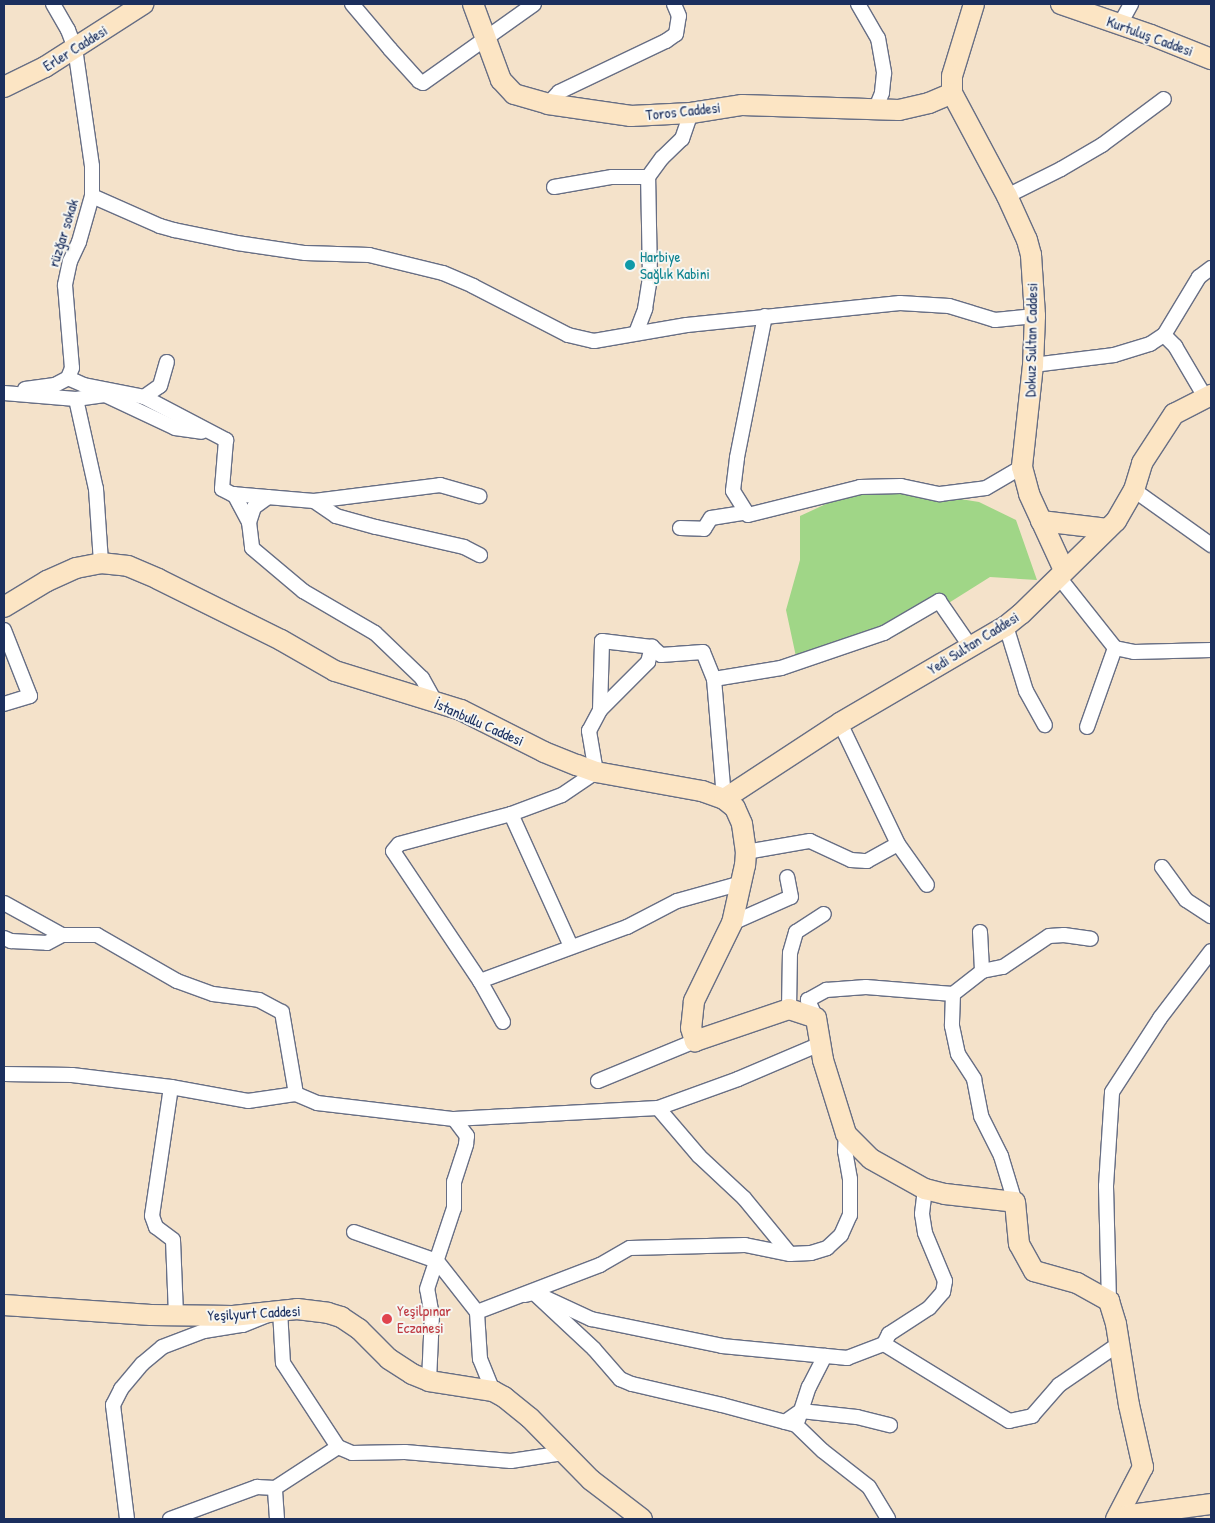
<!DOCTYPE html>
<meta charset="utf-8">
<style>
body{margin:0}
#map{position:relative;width:1215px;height:1523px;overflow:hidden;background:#f4e2ca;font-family:"Patrick Hand",sans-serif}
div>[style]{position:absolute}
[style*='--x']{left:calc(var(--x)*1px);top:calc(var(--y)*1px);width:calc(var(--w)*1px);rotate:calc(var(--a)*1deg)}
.green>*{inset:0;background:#a0d687}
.roads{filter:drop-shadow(1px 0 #676e84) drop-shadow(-1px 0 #676e84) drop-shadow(0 1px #676e84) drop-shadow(0 -1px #676e84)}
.street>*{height:14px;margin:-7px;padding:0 7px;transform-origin:7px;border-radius:7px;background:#fff}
.secondary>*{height:20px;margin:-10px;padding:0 10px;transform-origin:10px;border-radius:10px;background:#fce5c4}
.dots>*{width:14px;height:14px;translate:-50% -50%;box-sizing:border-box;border:2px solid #f6f6f2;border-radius:50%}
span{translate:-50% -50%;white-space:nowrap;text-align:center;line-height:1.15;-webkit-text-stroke:4px #f6f6f2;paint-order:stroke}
.street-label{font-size:15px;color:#1b2f5e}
.culture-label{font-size:15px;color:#0d838f}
.left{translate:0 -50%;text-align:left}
.health-label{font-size:15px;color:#be3a42}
.frame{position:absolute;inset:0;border:5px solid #1b2f5e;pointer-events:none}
</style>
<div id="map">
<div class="green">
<i style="clip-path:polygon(854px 491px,917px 492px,979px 502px,1016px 520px,1037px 580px,990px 577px,901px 633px,798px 666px,786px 610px,800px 560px,800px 516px)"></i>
</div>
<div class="roads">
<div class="street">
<i style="--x:53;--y:4;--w:30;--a:60"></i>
<i style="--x:68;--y:30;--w:19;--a:69"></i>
<i style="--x:75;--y:48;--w:119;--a:81.8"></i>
<i style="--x:92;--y:166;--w:30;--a:90"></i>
<i style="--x:92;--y:196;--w:48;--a:105.8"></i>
<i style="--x:79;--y:242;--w:21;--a:115"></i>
<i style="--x:70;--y:261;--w:25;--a:102"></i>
<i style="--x:65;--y:285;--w:83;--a:85.2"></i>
<i style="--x:72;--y:368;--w:11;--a:112"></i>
<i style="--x:68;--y:378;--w:17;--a:24"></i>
<i style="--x:84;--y:385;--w:61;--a:11.3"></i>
<i style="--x:144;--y:397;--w:93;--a:27.7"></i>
<i style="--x:226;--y:440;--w:49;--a:94.7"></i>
<i style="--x:222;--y:489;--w:11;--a:27"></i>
<i style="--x:232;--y:494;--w:82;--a:4.9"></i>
<i style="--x:314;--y:501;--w:27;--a:34"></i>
<i style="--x:336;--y:516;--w:41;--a:15.4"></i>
<i style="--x:376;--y:527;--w:90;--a:12.8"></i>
<i style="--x:464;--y:547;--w:18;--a:27"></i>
<i style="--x:352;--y:4;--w:59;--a:49.8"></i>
<i style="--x:390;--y:49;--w:43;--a:47.8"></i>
<i style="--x:419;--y:81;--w:4;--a:27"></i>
<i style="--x:423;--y:83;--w:136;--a:-35.4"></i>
<i style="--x:858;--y:4;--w:39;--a:60"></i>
<i style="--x:878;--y:38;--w:36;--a:80"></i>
<i style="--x:884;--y:73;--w:20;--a:96"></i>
<i style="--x:882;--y:93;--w:18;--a:112"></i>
<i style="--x:1120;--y:24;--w:23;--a:-61"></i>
<i style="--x:548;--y:104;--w:16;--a:-47"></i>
<i style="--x:559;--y:92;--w:119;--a:-25.5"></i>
<i style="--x:666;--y:41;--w:12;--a:-35"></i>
<i style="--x:676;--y:34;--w:18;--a:-81"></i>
<i style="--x:679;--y:16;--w:13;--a:-113"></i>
<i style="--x:554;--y:187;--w:59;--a:-9.8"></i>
<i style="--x:612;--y:177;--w:36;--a:0"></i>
<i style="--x:92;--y:196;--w:74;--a:23.8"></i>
<i style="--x:160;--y:226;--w:15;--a:16"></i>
<i style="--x:174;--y:230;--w:64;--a:11.7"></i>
<i style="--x:237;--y:243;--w:69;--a:8.4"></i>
<i style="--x:305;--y:253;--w:64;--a:1.8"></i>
<i style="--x:369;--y:255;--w:76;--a:13.7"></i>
<i style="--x:443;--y:273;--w:33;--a:23"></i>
<i style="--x:473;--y:286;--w:107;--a:27.3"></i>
<i style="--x:568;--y:335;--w:27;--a:13"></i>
<i style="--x:594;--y:341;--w:94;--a:-9.8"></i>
<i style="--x:687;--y:325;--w:214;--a:-5.9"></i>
<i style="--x:900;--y:303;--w:49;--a:3.5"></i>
<i style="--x:949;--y:306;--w:48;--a:16.9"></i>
<i style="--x:995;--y:320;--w:40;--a:-5.7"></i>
<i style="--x:1007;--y:196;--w:60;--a:-26.6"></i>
<i style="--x:1061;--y:169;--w:48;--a:-30.3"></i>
<i style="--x:1102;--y:145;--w:77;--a:-36.6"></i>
<i style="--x:765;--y:316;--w:145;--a:101.2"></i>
<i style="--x:737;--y:458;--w:33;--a:97"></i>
<i style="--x:733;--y:491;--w:28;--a:58"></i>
<i style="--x:748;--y:515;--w:115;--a:-14"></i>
<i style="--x:860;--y:487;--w:41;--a:-1.4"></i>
<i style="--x:901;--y:486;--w:40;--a:12"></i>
<i style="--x:940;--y:494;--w:46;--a:-7.4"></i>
<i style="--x:986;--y:488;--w:42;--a:-30.3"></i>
<i style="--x:636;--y:333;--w:26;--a:-69"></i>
<i style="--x:645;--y:309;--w:32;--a:-81"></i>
<i style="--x:650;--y:277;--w:100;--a:-91.1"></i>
<i style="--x:648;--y:177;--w:24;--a:-54"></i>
<i style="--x:662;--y:158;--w:28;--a:-44"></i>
<i style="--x:682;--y:139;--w:28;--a:-71"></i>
<i style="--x:1164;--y:335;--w:16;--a:45"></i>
<i style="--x:1175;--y:346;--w:59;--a:59.5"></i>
<i style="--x:1033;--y:365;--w:82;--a:-7"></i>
<i style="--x:1114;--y:355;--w:38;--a:-17"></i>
<i style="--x:1150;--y:344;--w:17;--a:-33"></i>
<i style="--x:1164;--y:335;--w:68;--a:-58.9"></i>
<i style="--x:1199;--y:277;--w:15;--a:-37"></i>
<i style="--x:25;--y:389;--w:30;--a:-8"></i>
<i style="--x:55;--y:385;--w:15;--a:-28"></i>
<i style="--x:4;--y:393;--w:72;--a:4.8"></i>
<i style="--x:76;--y:399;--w:29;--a:-8"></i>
<i style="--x:105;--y:395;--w:77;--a:25.2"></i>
<i style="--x:175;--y:428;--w:27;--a:8"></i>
<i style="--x:144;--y:397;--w:19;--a:-35"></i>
<i style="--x:160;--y:386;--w:25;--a:-74"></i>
<i style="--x:76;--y:399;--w:92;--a:77.5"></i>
<i style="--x:96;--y:489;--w:74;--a:86.1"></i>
<i style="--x:1134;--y:490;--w:95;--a:35.5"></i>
<i style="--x:234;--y:494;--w:32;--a:62"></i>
<i style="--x:268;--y:497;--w:17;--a:144"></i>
<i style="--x:254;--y:507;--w:16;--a:108"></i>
<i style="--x:249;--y:522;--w:26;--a:83"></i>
<i style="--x:252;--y:548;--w:67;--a:40.1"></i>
<i style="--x:303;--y:591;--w:83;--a:30.3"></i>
<i style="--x:375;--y:633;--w:65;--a:43.8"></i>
<i style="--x:422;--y:678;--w:26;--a:61"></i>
<i style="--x:314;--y:501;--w:127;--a:-7.2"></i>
<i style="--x:440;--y:485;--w:41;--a:15.8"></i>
<i style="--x:680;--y:528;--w:24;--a:2"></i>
<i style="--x:704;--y:529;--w:13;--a:-58"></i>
<i style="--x:711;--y:518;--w:36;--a:-9"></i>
<i style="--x:1058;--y:576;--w:92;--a:51.6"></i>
<i style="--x:1115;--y:648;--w:19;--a:12"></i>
<i style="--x:1134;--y:652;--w:77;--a:-1.5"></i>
<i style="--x:1006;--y:626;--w:68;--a:72.9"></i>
<i style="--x:1026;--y:691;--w:39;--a:61"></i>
<i style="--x:4;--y:630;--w:71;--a:68.5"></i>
<i style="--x:30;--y:696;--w:27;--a:163"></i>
<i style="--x:714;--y:679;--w:68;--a:-9.3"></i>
<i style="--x:781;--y:668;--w:109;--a:-18.8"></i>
<i style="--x:884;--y:633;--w:64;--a:-30.2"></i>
<i style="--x:939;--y:601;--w:55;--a:55.4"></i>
<i style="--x:600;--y:710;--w:69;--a:-88.3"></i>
<i style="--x:602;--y:641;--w:50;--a:6.8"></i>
<i style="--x:652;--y:647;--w:12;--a:42"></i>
<i style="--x:661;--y:655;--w:42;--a:-4.1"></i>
<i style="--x:703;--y:652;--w:29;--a:68"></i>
<i style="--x:714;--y:679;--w:120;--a:85.2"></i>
<i style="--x:840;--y:723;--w:134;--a:64.4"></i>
<i style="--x:898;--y:844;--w:50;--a:54.7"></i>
<i style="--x:1087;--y:727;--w:84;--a:-70.5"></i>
<i style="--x:511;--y:814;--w:145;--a:65.6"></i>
<i style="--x:746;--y:852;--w:65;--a:-9.8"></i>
<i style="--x:810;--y:841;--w:45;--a:24.9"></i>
<i style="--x:851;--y:860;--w:16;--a:4"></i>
<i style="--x:867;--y:861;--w:35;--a:-29"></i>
<i style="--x:1162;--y:867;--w:41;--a:54"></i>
<i style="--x:1186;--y:900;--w:30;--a:33"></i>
<i style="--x:4;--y:903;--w:66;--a:28.9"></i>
<i style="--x:62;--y:935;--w:35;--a:0"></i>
<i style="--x:97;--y:935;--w:92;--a:29.9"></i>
<i style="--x:177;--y:981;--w:38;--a:20"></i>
<i style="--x:213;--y:994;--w:46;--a:7.4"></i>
<i style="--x:259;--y:1000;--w:26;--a:28"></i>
<i style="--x:282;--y:1012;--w:83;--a:80.3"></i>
<i style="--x:732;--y:923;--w:64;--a:-23.8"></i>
<i style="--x:791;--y:897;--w:20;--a:-101"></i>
<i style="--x:980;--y:932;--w:39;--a:87"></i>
<i style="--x:4;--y:938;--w:8;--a:23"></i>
<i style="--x:11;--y:941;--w:36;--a:3"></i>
<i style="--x:47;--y:943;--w:17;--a:-28"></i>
<i style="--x:480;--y:981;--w:157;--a:-20.2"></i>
<i style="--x:627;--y:927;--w:56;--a:-27.5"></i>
<i style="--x:677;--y:901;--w:67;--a:-15.5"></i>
<i style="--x:953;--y:994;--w:37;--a:-38"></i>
<i style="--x:982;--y:971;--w:21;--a:-11"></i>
<i style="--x:1003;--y:967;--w:55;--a:-34"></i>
<i style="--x:1049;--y:936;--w:15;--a:-4"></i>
<i style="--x:1064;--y:935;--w:27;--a:8"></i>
<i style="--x:789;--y:1009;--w:56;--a:-89"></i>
<i style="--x:790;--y:953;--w:22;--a:-74"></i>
<i style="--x:796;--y:932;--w:33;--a:-33"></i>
<i style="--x:816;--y:1018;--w:20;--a:-114"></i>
<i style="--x:808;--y:1000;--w:21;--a:-29"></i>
<i style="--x:826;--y:990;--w:40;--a:-4.3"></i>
<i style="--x:866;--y:987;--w:87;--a:4.6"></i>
<i style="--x:953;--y:994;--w:32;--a:92"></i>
<i style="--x:952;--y:1026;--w:29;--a:78"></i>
<i style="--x:958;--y:1054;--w:30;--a:57"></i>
<i style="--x:974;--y:1079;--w:38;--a:79"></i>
<i style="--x:981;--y:1116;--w:45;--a:63.4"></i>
<i style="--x:1001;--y:1156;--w:48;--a:73.1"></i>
<i style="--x:503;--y:1022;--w:47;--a:-119.3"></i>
<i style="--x:480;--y:981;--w:156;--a:-123.8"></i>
<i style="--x:393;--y:851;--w:9;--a:-49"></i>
<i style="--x:399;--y:844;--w:116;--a:-15"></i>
<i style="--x:511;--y:814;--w:54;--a:-20.4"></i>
<i style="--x:562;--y:795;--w:41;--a:-34.1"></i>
<i style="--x:596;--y:772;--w:42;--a:-99.7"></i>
<i style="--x:589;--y:731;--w:24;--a:-62"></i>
<i style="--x:600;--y:710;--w:68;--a:-45"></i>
<i style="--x:648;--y:662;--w:16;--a:-75"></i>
<i style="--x:4;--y:1074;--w:68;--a:0.8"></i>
<i style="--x:72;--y:1075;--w:100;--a:6.9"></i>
<i style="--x:171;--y:1087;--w:78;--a:10.3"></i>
<i style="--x:248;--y:1101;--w:49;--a:-8.3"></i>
<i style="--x:296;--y:1094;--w:23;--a:23"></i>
<i style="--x:317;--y:1103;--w:138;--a:6.7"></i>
<i style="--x:454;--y:1119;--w:204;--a:-3.1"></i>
<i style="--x:658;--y:1108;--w:85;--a:-19.9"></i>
<i style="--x:738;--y:1079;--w:89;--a:-23.1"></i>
<i style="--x:598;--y:1081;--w:105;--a:-22.4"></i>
<i style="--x:171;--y:1087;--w:130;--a:98.4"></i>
<i style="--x:152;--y:1216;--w:12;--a:70"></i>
<i style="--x:156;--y:1227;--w:21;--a:37"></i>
<i style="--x:173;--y:1240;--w:75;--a:87.7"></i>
<i style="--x:658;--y:1108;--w:63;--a:49.5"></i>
<i style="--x:699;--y:1156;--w:62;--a:43"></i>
<i style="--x:744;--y:1198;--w:72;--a:50.6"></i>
<i style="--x:925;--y:1189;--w:25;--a:97"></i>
<i style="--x:922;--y:1214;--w:19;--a:81"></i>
<i style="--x:925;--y:1233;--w:52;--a:67.4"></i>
<i style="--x:945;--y:1281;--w:11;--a:100"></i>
<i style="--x:943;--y:1292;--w:21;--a:131"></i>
<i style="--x:929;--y:1308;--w:48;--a:147"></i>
<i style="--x:889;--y:1334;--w:11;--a:117"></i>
<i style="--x:884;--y:1344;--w:147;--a:31.6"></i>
<i style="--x:1009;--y:1421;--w:24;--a:-12"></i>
<i style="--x:1032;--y:1416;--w:41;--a:-48.9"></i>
<i style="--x:1059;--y:1385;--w:74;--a:-34.5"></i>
<i style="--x:354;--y:1232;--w:88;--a:19.3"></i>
<i style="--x:437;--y:1261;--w:65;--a:51.9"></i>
<i style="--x:525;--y:1295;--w:9;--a:-13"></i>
<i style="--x:534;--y:1293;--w:82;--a:43"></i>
<i style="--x:594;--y:1349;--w:40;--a:49"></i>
<i style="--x:620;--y:1379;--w:13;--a:23"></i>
<i style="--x:632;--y:1384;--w:92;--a:13.1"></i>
<i style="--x:722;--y:1405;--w:77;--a:15.1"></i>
<i style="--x:796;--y:1425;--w:37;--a:44"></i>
<i style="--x:823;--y:1451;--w:58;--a:38"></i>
<i style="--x:869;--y:1487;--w:37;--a:59"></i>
<i style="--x:546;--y:1298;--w:50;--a:25"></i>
<i style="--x:591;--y:1319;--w:134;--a:11.6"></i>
<i style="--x:722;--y:1346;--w:126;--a:5.5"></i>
<i style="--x:847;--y:1358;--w:40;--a:-21"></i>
<i style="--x:1109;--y:1301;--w:115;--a:-91.5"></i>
<i style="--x:1106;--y:1186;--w:94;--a:-86.3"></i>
<i style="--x:1112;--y:1092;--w:88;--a:-57"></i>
<i style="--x:1160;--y:1018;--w:84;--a:-52.7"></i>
<i style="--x:429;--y:1381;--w:65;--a:-87.4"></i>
<i style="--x:432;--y:1316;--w:27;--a:-100"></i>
<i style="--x:427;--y:1289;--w:85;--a:-71.6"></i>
<i style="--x:454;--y:1208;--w:26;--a:-90"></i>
<i style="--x:454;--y:1182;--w:40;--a:-72"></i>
<i style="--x:466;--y:1144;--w:8;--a:-83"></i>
<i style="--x:467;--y:1136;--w:21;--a:-127"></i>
<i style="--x:493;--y:1391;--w:35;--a:-112"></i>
<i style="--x:480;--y:1359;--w:47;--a:-93.7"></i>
<i style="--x:477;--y:1312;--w:132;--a:-20.9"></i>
<i style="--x:600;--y:1265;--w:34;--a:-30"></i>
<i style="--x:630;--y:1248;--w:115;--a:-1.5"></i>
<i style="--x:745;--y:1245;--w:46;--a:11.3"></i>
<i style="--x:790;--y:1254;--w:21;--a:-3"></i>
<i style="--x:811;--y:1253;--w:17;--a:-17"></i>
<i style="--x:827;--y:1248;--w:19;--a:-43"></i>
<i style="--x:841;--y:1235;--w:22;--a:-66"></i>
<i style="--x:850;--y:1215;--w:36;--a:-90"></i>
<i style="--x:850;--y:1179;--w:28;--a:-100"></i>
<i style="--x:845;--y:1151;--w:17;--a:-87"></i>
<i style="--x:798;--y:1420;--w:35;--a:-72"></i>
<i style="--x:809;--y:1387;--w:35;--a:-63"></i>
<i style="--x:785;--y:1422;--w:19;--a:-35"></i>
<i style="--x:801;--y:1411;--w:56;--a:6.1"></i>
<i style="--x:857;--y:1417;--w:34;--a:14"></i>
<i style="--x:127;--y:1519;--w:115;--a:-97"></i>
<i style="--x:113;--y:1405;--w:18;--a:-63"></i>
<i style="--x:121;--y:1389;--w:33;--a:-50"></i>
<i style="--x:142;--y:1364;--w:26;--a:-40"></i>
<i style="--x:162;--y:1347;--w:45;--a:-20.9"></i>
<i style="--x:204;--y:1331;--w:39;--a:-9"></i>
<i style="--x:243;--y:1325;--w:40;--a:-22"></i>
<i style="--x:280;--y:1310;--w:53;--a:86.8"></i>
<i style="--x:283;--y:1363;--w:100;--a:56.8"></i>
<i style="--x:170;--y:1519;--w:93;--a:-20.2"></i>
<i style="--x:257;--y:1487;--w:18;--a:3"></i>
<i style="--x:277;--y:1519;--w:31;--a:-94"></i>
<i style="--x:275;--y:1488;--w:75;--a:-33.1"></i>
<i style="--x:338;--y:1447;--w:15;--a:23"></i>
<i style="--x:352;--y:1453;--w:53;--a:-1.1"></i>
<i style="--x:405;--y:1452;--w:106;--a:4.9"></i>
<i style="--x:511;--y:1461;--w:54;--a:-8.6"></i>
</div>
<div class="secondary">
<i style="--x:473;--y:4;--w:81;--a:69.8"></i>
<i style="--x:501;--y:80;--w:19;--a:47"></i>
<i style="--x:514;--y:94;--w:35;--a:16"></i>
<i style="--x:548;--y:104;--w:84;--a:8.2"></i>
<i style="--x:631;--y:116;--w:60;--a:-2.9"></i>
<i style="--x:691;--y:113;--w:52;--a:-8.9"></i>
<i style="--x:742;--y:105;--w:157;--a:1.8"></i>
<i style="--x:899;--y:110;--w:31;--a:-13"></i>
<i style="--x:929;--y:103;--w:25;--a:-23"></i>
<i style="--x:974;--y:4;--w:75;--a:107"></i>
<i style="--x:952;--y:76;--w:17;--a:90"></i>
<i style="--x:952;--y:93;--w:117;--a:61.9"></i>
<i style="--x:1007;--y:196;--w:48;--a:65.6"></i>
<i style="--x:1027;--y:240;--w:16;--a:75"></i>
<i style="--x:1031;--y:255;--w:61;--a:86.2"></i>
<i style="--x:1035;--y:316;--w:49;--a:92.3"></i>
<i style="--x:1033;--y:365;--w:103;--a:96.2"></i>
<i style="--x:1022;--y:467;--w:28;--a:75"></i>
<i style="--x:1029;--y:494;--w:84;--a:65.3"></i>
<i style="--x:1061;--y:4;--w:95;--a:19"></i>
<i style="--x:1151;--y:35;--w:65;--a:21.8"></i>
<i style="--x:4;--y:87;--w:46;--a:-26"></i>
<i style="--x:45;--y:67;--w:117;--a:-32.7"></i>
<i style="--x:1041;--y:521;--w:67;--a:6.8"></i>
<i style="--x:4;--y:607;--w:50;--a:-31.2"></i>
<i style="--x:47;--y:581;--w:32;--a:-24"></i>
<i style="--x:76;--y:568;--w:25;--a:-11"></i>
<i style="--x:101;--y:563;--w:27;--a:6"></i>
<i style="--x:128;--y:566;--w:33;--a:23"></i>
<i style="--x:158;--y:579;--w:137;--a:26.4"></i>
<i style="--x:281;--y:640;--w:62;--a:29.9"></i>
<i style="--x:335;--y:671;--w:132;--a:17.2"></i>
<i style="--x:461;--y:710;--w:93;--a:26.8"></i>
<i style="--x:544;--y:752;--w:35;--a:22"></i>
<i style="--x:577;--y:765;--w:20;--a:20"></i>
<i style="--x:596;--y:772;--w:108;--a:10.2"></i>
<i style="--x:702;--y:791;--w:23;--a:20"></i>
<i style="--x:724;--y:799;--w:14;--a:39"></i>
<i style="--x:735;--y:808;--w:17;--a:66"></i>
<i style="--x:742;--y:824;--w:28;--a:82"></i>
<i style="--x:746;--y:852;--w:13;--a:94"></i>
<i style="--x:745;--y:865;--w:59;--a:102.6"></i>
<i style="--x:732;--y:923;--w:87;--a:116"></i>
<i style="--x:694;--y:1001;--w:27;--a:96"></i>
<i style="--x:691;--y:1028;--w:14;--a:73"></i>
<i style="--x:695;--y:1041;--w:99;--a:-18.8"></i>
<i style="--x:789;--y:1009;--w:28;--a:18"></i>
<i style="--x:816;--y:1018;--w:43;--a:80.5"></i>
<i style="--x:823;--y:1060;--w:77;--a:72.7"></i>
<i style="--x:846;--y:1134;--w:35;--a:45"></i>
<i style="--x:871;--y:1159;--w:62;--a:29.1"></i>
<i style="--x:925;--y:1189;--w:21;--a:14"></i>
<i style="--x:945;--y:1194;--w:70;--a:6.5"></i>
<i style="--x:1015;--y:1202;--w:42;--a:84.6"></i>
<i style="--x:1019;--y:1244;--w:31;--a:61"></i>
<i style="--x:1034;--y:1271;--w:45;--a:15.6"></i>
<i style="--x:1077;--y:1283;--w:37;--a:29"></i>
<i style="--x:1109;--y:1301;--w:24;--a:73"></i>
<i style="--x:1116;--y:1324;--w:82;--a:80.9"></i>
<i style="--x:1129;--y:1405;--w:64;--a:77.3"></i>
<i style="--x:1143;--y:1467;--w:59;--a:117.4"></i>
<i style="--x:724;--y:799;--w:139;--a:-33.2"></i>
<i style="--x:840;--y:723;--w:192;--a:-30.3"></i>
<i style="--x:1006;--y:626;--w:19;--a:-39"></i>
<i style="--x:1021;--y:614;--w:133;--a:-44.4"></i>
<i style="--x:1116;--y:521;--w:36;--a:-60"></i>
<i style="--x:1134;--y:490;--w:28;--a:-73"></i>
<i style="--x:1142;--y:463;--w:59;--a:-56.9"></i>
<i style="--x:1174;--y:414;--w:42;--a:-27.2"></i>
<i style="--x:4;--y:1305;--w:147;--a:3.9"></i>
<i style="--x:151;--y:1315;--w:82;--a:0.7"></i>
<i style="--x:233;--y:1316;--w:64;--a:-6.2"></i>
<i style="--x:297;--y:1309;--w:31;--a:7"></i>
<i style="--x:328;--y:1313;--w:14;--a:17"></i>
<i style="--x:341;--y:1317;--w:22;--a:34"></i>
<i style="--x:359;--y:1329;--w:42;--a:45"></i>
<i style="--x:389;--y:1359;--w:27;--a:33"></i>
<i style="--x:412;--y:1374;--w:18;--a:22"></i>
<i style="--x:429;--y:1381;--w:65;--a:8.9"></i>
<i style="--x:493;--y:1391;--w:13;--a:29"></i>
<i style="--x:504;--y:1397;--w:33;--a:39"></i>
<i style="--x:530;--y:1418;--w:87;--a:45.5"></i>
<i style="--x:591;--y:1480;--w:64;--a:37.4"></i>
<i style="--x:1117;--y:1519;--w:13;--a:-18"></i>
<i style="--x:1129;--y:1515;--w:83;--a:-7.6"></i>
</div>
</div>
<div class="dots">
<i style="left:630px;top:265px;background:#0f9aa8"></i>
<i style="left:387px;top:1319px;background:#e0444e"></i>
</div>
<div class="street-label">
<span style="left:1150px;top:36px;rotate:20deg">Kurtuluş Caddesi</span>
<span style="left:75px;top:48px;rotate:-32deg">Erler Caddesi</span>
<span style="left:683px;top:111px;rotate:-6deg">Toros Caddesi</span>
<span style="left:63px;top:233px;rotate:-73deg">rüzğar sokak</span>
<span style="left:1031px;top:340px;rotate:-89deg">Dokuz Sultan Caddesi</span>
<span style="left:973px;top:643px;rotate:-32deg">Yedi Sultan Caddesi</span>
<span style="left:479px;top:722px;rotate:24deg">İstanbullu Caddesi</span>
<span style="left:254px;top:1313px;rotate:-3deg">Yeşilyurt Caddesi</span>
</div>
<div class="culture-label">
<span class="left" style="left:640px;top:265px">Harbiye<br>Sağlık Kabini</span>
</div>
<div class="health-label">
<span class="left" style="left:397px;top:1319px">Yeşilpınar<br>Eczanesi</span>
</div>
<div class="frame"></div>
</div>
